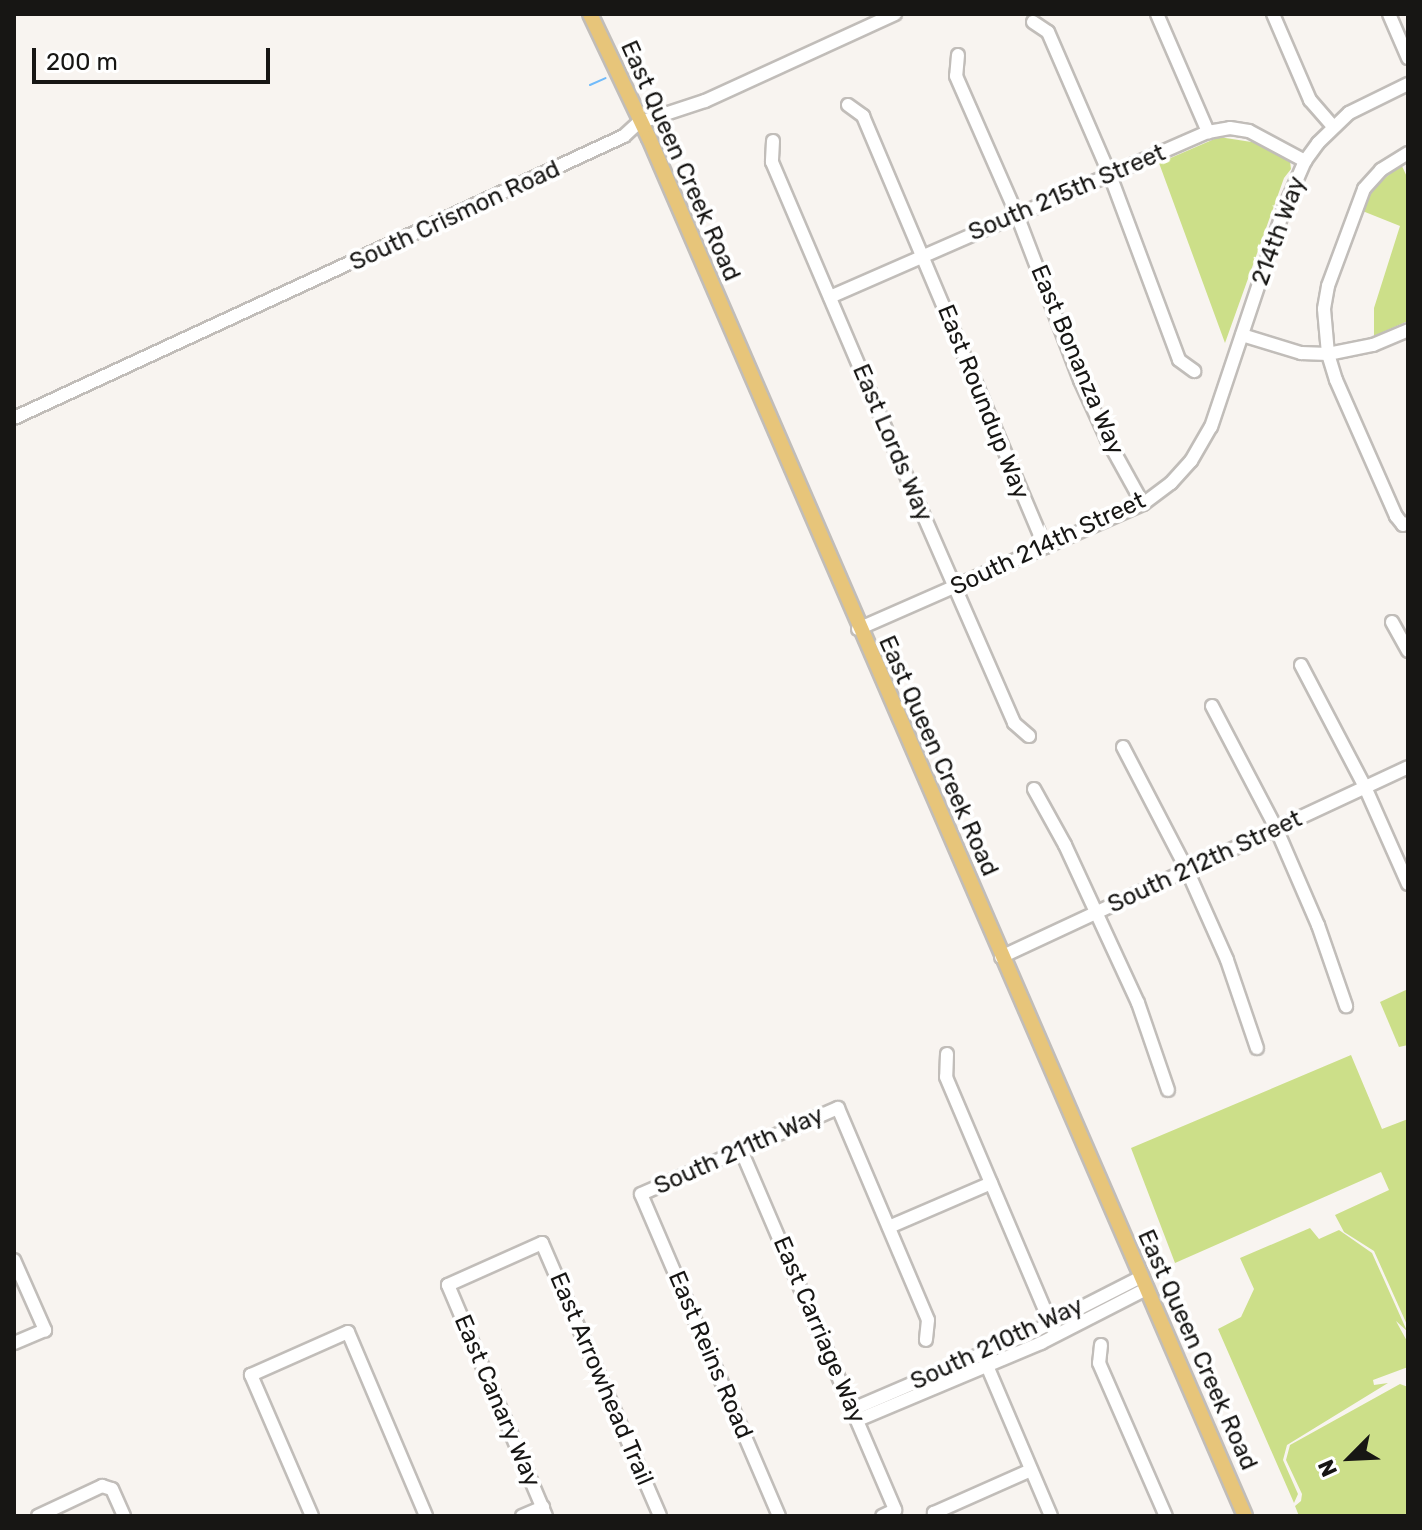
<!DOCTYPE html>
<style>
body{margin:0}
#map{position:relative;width:1422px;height:1530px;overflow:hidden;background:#f8f4f0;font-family:Rubik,sans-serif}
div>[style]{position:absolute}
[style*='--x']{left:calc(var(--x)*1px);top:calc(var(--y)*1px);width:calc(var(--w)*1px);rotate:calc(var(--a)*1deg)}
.green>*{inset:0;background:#ccdf89}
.stream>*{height:2px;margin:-1px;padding:0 1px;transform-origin:1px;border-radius:1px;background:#71bbfa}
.roads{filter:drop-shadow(2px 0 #c1bdb9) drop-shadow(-2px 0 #c1bdb9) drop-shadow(0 2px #c1bdb9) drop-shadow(0 -2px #c1bdb9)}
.minor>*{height:12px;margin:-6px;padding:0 6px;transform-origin:6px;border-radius:6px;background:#fff}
.major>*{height:14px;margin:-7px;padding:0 7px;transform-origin:7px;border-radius:7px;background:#e7c57a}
span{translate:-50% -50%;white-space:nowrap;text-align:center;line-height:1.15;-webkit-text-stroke:8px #fff;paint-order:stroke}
.street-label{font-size:24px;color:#171614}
.frame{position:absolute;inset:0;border:16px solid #171614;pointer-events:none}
.north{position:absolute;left:1310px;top:1418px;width:80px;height:80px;-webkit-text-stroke:6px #fff;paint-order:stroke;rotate:246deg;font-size:22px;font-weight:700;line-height:32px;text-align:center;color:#171614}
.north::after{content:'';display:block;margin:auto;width:28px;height:36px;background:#171614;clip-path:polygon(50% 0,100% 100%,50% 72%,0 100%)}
.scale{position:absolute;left:32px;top:48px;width:238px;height:36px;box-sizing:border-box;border:4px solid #171614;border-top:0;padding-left:10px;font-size:24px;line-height:28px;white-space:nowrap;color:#171614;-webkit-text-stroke:6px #fff;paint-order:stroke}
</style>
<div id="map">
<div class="green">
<i style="clip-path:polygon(1219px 137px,1258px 143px,1290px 161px,1291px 169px,1284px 178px,1225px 343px,1159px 163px)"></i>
<i style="clip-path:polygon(1401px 164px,1408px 179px,1408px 321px,1374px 336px,1374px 308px,1400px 226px,1360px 210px,1373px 189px)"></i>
<i style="clip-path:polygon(1408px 989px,1408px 1045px,1399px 1047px,1380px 1002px)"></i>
<i style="clip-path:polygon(1351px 1055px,1382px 1129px,1408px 1119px,1408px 1327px,1374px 1251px,1344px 1232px,1335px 1215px,1389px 1190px,1381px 1172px,1175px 1263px,1131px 1148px)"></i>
<i style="clip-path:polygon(1310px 1228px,1319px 1239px,1339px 1230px,1372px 1253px,1407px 1331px,1396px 1321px,1408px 1343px,1408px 1367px,1373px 1380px,1374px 1385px,1388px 1383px,1287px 1445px,1283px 1460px,1298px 1494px,1294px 1503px,1218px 1329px,1241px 1317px,1254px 1289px,1240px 1258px)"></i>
<i style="clip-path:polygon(1400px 1384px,1408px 1387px,1408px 1516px,1299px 1516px,1295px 1506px,1301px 1501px,1302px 1494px,1286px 1460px,1290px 1445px)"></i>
</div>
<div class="stream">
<i style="--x:590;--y:85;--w:17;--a:-24"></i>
</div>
<div class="roads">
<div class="minor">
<i style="--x:1157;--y:14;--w:129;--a:66.6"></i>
<i style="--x:1273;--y:14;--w:94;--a:66.7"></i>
<i style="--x:1310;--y:100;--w:35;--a:49"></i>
<i style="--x:1389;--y:14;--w:48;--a:66.6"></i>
<i style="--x:1033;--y:22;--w:18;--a:34"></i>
<i style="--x:1048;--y:32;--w:156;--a:66.6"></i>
<i style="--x:1110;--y:175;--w:197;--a:69.5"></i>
<i style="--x:1179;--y:360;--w:19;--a:36"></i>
<i style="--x:958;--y:55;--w:21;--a:95"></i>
<i style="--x:956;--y:76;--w:152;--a:66.3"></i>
<i style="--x:1017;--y:215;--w:177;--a:69.1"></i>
<i style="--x:1080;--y:380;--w:65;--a:65.4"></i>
<i style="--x:1107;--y:439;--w:74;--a:61"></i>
<i style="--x:848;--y:105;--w:19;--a:36"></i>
<i style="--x:863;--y:116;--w:468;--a:67.1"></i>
<i style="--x:773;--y:141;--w:21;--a:93"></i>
<i style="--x:772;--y:162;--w:321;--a:66.9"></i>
<i style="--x:898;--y:457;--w:290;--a:66.4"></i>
<i style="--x:1014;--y:723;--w:20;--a:41"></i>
<i style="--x:1408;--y:153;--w:32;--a:148"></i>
<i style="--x:1381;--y:170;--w:25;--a:132"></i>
<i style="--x:1364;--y:189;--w:103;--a:110.4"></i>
<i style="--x:1328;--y:286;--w:23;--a:100"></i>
<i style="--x:1324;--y:309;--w:45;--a:84.9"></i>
<i style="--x:1328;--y:354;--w:27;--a:73"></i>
<i style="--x:1336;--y:380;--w:149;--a:66.2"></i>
<i style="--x:1396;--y:516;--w:11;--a:52"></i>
<i style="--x:1403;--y:525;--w:5;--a:-22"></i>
<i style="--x:830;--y:297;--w:412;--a:-23.6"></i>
<i style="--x:1208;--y:132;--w:22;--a:-10"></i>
<i style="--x:1230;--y:128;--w:19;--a:9"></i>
<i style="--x:1249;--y:131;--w:64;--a:28.2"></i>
<i style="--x:1242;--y:335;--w:62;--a:17"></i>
<i style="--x:1301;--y:353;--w:27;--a:2"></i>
<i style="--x:1328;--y:354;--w:46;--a:-11.3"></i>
<i style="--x:1373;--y:345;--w:38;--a:-23"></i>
<i style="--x:14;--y:418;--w:672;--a:-24.81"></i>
<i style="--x:624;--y:136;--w:19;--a:-43"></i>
<i style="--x:638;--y:123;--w:71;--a:-18.2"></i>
<i style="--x:705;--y:101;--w:209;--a:-24.6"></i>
<i style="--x:1392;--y:622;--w:33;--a:61"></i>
<i style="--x:858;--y:629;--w:311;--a:-23.7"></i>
<i style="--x:1143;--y:504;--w:35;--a:-37"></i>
<i style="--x:1171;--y:483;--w:30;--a:-48"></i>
<i style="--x:1191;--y:461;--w:39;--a:-60"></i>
<i style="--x:1211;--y:427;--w:230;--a:-71.5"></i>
<i style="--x:1284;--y:209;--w:52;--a:-66.4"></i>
<i style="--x:1305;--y:161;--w:22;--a:-54"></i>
<i style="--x:1318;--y:143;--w:43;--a:-44.1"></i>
<i style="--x:1349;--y:113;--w:66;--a:-26.2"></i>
<i style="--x:1301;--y:665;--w:138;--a:62.3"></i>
<i style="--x:1365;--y:787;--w:106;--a:66.1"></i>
<i style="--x:1212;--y:706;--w:138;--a:62.3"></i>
<i style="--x:1276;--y:828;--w:106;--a:66.6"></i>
<i style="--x:1318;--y:925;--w:86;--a:70.9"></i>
<i style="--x:1123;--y:747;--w:139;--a:62.5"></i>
<i style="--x:1187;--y:870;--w:98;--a:66"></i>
<i style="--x:1227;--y:960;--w:93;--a:71.2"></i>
<i style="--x:1034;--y:789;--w:64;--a:61"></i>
<i style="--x:1065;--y:845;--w:174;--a:65.2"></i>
<i style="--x:1138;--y:1003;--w:92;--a:71"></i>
<i style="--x:1001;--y:957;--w:449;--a:-25"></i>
<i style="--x:947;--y:1054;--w:23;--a:92"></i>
<i style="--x:946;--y:1077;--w:274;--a:67"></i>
<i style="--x:741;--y:1150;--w:392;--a:66.8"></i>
<i style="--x:895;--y:1510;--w:14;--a:155"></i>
<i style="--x:889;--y:1227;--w:111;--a:-23.3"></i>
<i style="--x:14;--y:1260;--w:77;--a:66.1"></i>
<i style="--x:45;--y:1330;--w:34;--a:157"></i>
<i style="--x:1101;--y:1345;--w:18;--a:96"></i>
<i style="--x:1099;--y:1363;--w:167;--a:66.4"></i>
<i style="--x:985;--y:1361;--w:168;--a:66.9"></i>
<i style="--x:853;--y:1409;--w:198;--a:-23.2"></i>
<i style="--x:1035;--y:1331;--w:119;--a:-27"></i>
<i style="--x:858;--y:1420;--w:199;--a:-22.8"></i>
<i style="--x:1041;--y:1343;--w:118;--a:-27.2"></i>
<i style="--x:38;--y:1516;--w:71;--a:-25.1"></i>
<i style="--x:102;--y:1486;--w:10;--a:17"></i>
<i style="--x:112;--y:1489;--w:30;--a:66"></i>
<i style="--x:312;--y:1516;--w:154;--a:-113.4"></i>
<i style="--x:251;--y:1375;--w:106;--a:-23.9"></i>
<i style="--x:348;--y:1332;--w:200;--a:67"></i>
<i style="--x:522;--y:1516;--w:23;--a:-23"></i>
<i style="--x:546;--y:1516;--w:251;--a:-113"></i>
<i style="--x:448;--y:1285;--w:103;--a:-24.1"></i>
<i style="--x:542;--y:1243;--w:297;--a:66.6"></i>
<i style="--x:779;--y:1516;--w:350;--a:-113.2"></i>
<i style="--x:641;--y:1194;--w:215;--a:-23.6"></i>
<i style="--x:838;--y:1108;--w:230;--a:67"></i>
<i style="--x:928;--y:1320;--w:20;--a:96"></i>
<i style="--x:936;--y:1516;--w:4;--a:-124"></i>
<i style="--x:934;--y:1513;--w:106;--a:-23.9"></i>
</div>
<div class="major">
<i style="--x:590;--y:14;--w:137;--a:64.6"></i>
<i style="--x:649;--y:138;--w:1501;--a:66.61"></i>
</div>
</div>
<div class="street-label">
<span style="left:680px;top:161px;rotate:66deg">East Queen Creek Road</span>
<span style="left:1067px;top:193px;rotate:-23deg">South 215th Street</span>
<span style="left:455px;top:216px;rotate:-25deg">South Crismon Road</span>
<span style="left:1279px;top:231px;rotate:-70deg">214th Way</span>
<span style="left:1077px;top:360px;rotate:67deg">East Bonanza Way</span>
<span style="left:983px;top:402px;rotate:68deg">East Roundup Way</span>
<span style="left:892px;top:443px;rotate:67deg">East Lords Way</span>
<span style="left:1048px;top:544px;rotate:-25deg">South 214th Street</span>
<span style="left:938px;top:756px;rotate:66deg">East Queen Creek Road</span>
<span style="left:1205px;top:862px;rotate:-25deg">South 212th Street</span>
<span style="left:739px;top:1151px;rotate:-24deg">South 211th Way</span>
<span style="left:819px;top:1330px;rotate:67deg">East Carriage Way</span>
<span style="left:997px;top:1344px;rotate:-25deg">South 210th Way</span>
<span style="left:1197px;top:1350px;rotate:66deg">East Queen Creek Road</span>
<span style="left:710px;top:1355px;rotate:67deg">East Reins Road</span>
<span style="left:601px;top:1379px;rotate:67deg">East Arrowhead Trail</span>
<span style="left:497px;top:1401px;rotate:67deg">East Canary Way</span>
</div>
<div class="frame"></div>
<div class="north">N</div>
<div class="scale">200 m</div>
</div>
